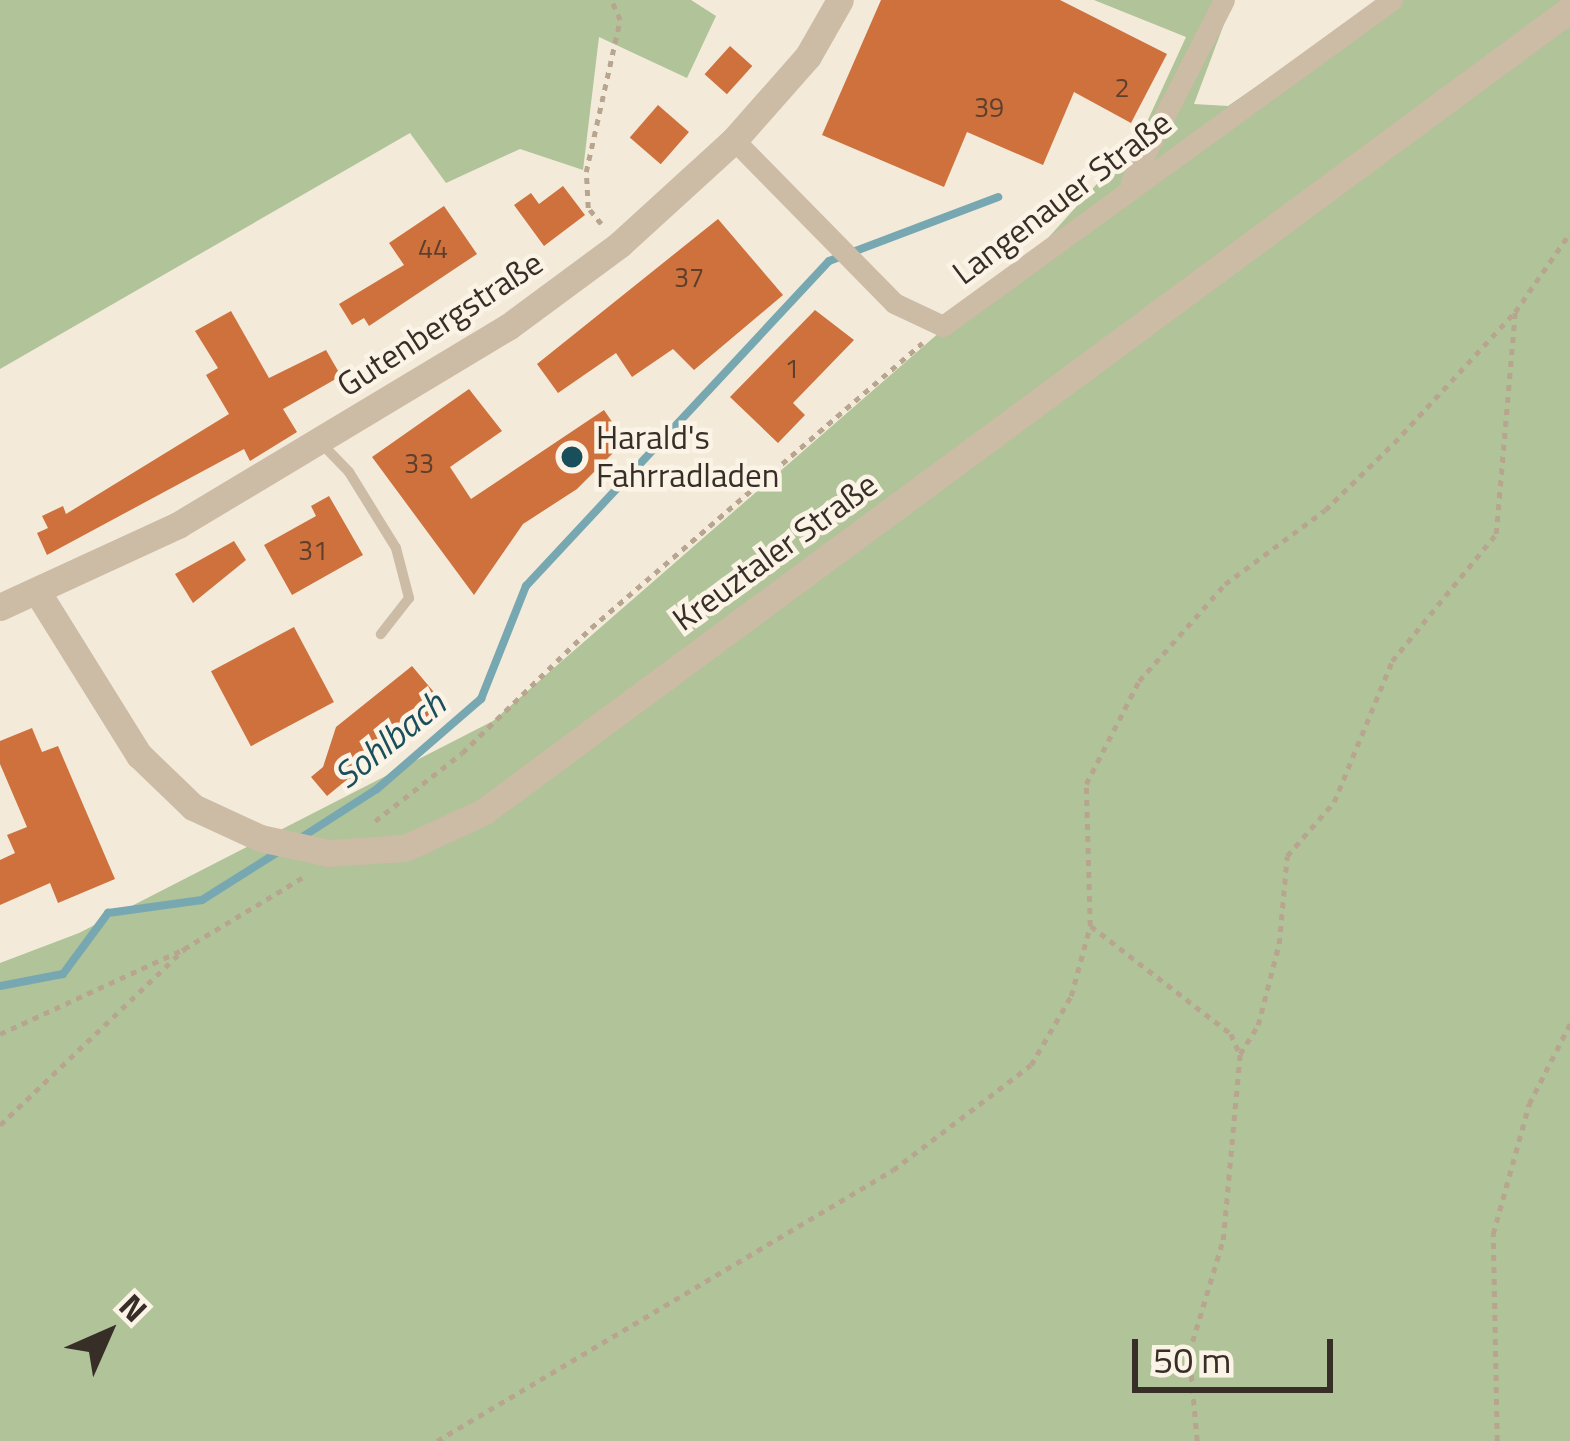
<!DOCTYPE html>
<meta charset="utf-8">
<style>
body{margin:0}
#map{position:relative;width:1570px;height:1441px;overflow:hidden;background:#f3ead9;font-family:"Titillium Web",sans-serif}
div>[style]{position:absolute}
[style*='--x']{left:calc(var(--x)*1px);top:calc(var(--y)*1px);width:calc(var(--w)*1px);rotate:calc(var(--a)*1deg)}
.green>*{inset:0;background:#b0c399}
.stream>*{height:8px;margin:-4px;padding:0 4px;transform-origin:4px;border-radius:4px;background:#77a8b2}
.building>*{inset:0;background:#ce713d;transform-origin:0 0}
.path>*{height:4.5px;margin-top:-2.25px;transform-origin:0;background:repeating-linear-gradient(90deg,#b8a58f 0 6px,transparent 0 12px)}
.service>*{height:10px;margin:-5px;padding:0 5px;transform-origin:5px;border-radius:5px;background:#ccbba5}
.minor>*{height:21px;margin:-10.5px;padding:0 10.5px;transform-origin:10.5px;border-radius:10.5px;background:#ccbba5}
.tertiary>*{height:27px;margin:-13.5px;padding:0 13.5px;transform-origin:13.5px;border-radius:13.5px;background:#ccbba5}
.tertiary-bridge>*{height:27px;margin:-13.5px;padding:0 13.5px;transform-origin:13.5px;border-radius:13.5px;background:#ccbba5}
.dots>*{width:33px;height:33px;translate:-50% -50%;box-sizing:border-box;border:6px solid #fbf4e6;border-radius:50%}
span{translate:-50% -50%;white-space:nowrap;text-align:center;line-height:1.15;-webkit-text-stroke:9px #fbf4e6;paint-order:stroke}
.number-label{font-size:27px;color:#5d3f2c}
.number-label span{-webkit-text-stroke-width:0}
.street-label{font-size:33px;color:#372e27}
.poi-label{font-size:33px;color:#372e27}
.left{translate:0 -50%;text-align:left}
.water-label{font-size:36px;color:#194f5b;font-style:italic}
.north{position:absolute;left:48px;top:1273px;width:120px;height:120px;-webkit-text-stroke:9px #fbf4e6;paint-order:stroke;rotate:45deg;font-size:33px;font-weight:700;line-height:48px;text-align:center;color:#372e27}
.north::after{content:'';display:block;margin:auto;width:42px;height:54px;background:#372e27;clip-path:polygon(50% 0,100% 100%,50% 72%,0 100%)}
.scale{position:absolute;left:1132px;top:1339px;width:201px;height:54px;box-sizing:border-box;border:6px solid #372e27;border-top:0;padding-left:15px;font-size:36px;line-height:42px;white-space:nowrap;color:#372e27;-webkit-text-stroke:9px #fbf4e6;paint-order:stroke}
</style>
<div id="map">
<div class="green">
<i style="clip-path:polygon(0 0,691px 0,716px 16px,687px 78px,599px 37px,583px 170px,520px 149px,446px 183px,410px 133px,0 369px)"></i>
<i style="clip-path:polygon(1094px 0,1233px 0,1194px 104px,1228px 106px,1382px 0,1570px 0,1570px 1441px,0 1441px,0 963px,79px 933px,493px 721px,1048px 238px,1141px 135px,1186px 37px)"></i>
</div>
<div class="stream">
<i style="--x:299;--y:839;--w:93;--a:-32.7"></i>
<i style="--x:377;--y:789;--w:138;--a:-40.9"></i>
<i style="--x:481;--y:699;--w:122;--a:-68.3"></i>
<i style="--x:526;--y:586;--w:444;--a:-47"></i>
<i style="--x:829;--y:261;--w:181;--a:-20.7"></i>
<i style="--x:0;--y:986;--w:64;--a:-10.8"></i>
<i style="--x:63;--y:974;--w:76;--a:-53.6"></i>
<i style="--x:108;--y:913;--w:95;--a:-7.9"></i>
<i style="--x:202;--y:900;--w:93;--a:-32.3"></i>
</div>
<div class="building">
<i style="clip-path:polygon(881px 0,1060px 0,1167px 54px,1131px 123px,1074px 92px,1043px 165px,967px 132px,944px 187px,822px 135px)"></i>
<i style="left:730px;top:46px;width:30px;height:38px;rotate:42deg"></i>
<i style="left:658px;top:105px;width:41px;height:43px;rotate:41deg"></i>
<i style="clip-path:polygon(563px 186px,585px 215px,544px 246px,514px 205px,531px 193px,539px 204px)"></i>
<i style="clip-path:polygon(444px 206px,477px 254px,369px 326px,364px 318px,352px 325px,339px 304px,404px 265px,389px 243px)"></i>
<i style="clip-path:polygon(718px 219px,783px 295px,694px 370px,673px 349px,632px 377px,616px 353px,558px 393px,537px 364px)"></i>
<i style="clip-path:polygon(815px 310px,854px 340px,793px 403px,805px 415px,778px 443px,730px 397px)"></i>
<i style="clip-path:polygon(231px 311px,269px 378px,326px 350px,341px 376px,283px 409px,297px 432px,250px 461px,244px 449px,47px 555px,37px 533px,48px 528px,42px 516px,63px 506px,66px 514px,229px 414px,206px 375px,218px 368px,195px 331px)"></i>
<i style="clip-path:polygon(469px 389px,502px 431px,450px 467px,471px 499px,604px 410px,625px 441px,577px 489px,523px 524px,474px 595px,372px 457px)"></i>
<i style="clip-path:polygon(329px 496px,363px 555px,292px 595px,264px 545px,316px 516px,311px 506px)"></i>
<i style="clip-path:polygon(234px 541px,246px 560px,193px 603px,175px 574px)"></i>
<i style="left:294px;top:627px;width:85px;height:94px;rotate:62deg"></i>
<i style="clip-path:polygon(412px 666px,448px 709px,355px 786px,349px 778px,327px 796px,311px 777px,323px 767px,336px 727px)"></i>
<i style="clip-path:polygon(32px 728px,42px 752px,58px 746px,115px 879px,58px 903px,50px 883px,0 905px,0 860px,15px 853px,7px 835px,27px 827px,0 764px,0 741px)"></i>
</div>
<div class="path">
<i style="--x:601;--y:224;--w:21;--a:-129"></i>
<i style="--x:588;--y:208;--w:36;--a:-93"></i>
<i style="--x:586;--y:172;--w:156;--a:-77.4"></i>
<i style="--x:620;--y:20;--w:22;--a:-114"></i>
<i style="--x:375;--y:821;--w:110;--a:-38"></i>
<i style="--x:462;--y:753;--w:180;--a:-44.1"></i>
<i style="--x:591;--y:628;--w:437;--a:-40.7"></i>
<i style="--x:1091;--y:926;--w:177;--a:37.6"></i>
<i style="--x:1231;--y:1034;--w:22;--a:66"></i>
<i style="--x:0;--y:1034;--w:198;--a:-24.8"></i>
<i style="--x:0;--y:1125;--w:255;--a:-43.7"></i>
<i style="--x:184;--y:949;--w:141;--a:-31.1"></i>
<i style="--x:437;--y:1441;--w:530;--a:-30.72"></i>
<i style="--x:893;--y:1170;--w:173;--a:-37.3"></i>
<i style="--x:1031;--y:1065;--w:80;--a:-59.9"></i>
<i style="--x:1071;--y:996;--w:73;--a:-74.8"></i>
<i style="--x:1090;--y:926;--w:142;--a:-91.6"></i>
<i style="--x:1086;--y:784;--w:116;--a:-62.8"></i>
<i style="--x:1139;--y:681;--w:130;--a:-48.4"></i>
<i style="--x:1225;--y:584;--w:124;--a:-36.5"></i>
<i style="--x:1325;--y:510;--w:96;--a:-44.2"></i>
<i style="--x:1394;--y:443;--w:178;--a:-47.3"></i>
<i style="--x:1515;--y:312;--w:96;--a:-55.2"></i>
<i style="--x:1197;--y:1441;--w:88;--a:-95.2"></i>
<i style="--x:1189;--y:1353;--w:118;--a:-73.3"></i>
<i style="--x:1223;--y:1240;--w:187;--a:-84.8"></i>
<i style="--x:1240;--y:1054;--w:34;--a:-58"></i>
<i style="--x:1258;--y:1025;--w:84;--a:-75.5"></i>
<i style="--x:1279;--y:944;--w:88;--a:-84.8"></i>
<i style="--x:1287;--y:856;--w:72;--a:-49"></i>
<i style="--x:1334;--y:802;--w:152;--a:-67.6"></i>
<i style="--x:1392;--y:661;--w:164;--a:-50.7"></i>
<i style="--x:1496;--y:534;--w:223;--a:-85.1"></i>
<i style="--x:1497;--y:1441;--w:207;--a:-91.1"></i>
<i style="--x:1493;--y:1234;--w:135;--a:-74.5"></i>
<i style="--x:1529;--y:1104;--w:90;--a:-62.9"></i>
</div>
<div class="service">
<i style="--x:321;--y:443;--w:40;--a:46"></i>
<i style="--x:349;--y:472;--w:89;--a:58.3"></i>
<i style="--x:396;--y:548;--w:52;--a:75.4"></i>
<i style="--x:409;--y:598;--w:46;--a:127.9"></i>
</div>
<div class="minor">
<i style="--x:734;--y:140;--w:228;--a:45.5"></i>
<i style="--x:894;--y:303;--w:54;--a:25.1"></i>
<i style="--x:943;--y:326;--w:555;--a:-35.98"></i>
<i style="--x:1131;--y:181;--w:203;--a:-62.8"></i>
</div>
<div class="tertiary">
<i style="--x:38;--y:593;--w:191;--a:58.1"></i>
<i style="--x:139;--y:755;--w:75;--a:43.9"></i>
<i style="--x:0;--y:607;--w:196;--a:-24.7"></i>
<i style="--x:178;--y:525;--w:385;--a:-31"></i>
<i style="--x:508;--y:327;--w:139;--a:-36.5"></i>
<i style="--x:620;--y:244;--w:154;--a:-42.4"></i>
<i style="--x:734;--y:140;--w:112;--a:-48.6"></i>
<i style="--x:808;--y:56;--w:64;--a:-60.3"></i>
<i style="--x:405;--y:848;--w:86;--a:-24.8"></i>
<i style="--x:483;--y:812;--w:1351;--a:-36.45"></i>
</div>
<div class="tertiary-bridge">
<i style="--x:193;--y:807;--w:74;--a:24.8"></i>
<i style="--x:260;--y:838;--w:71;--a:12.3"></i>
<i style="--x:329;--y:853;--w:76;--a:-3.8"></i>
</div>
<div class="dots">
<i style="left:572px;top:457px;background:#194f5b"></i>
</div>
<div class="number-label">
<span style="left:1122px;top:87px">2</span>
<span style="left:989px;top:107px">39</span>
<span style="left:433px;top:248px">44</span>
<span style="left:689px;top:277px">37</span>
<span style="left:792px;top:368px">1</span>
<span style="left:419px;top:463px">33</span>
<span style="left:313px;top:550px">31</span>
</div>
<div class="street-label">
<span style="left:1062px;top:198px;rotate:-37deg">Langenauer Straße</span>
<span style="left:440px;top:324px;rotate:-33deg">Gutenbergstraße</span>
<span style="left:775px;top:552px;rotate:-36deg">Kreuztaler Straße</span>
</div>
<div class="poi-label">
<span class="left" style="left:596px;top:457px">Harald's<br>Fahrradladen</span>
</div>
<div class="water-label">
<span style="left:389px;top:739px;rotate:-39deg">Sohlbach</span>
</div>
<div class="north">N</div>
<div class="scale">50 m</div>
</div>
